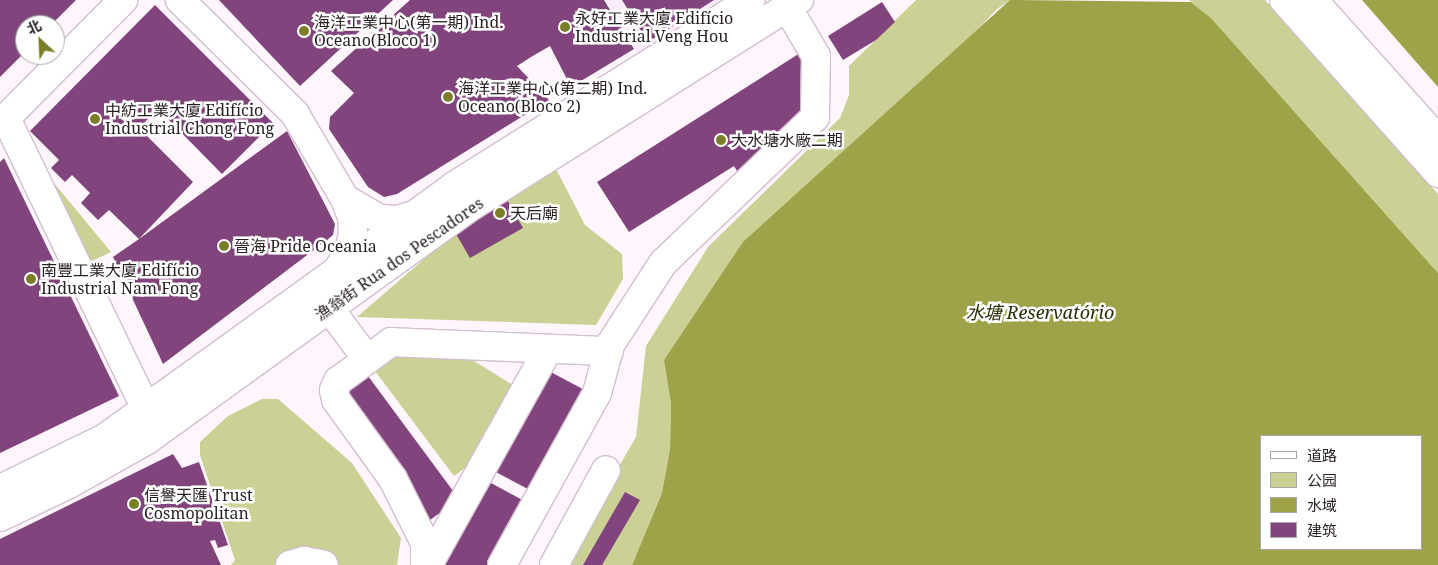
<!DOCTYPE html>
<meta charset="utf-8">
<style>
body{margin:0}
#map{position:relative;width:1438px;height:565px;overflow:hidden;background:#fef5fd;font-family:"Noto Serif","Noto Sans SC",serif}
div>[style]{position:absolute}
[style*='--x']{left:calc(var(--x)*1px);top:calc(var(--y)*1px);width:calc(var(--w)*1px);rotate:calc(var(--a)*1deg)}
.built>*{inset:0;background:#fcebf9}
.green>*{inset:0;background:#cbd095}
.water>*{inset:0;background:#9ea349}
.building>*{inset:0;background:#82447c;transform-origin:0 0}
.roads{filter:drop-shadow(1px 0 #d3bed0) drop-shadow(-1px 0 #d3bed0) drop-shadow(0 1px #d3bed0) drop-shadow(0 -1px #d3bed0)}
.minor>*{height:28px;margin:-14px;padding:0 14px;transform-origin:14px;border-radius:14px;background:#fff}
.major>*{height:28px;margin:-14px;padding:0 14px;transform-origin:14px;border-radius:14px;background:#fff}
.dots>*{width:14px;height:14px;translate:-50% -50%;box-sizing:border-box;border:2px solid #fff;border-radius:50%}
span{translate:-50% -50%;white-space:nowrap;text-align:center;line-height:1.15;-webkit-text-stroke:5px #fff;paint-order:stroke}
.poi-label{font-size:16px;color:#271f25}
.left{translate:0 -50%;text-align:left}
.street-label{font-size:16px;color:#271f25}
.water-label{font-size:18px;color:#2c2e06;font-style:italic}
.legend{position:absolute;left:1260px;top:435px;width:162px;height:115px;box-sizing:border-box;background:#fff;border:1px solid #a9a5a8;margin:0;padding:6px 9px;list-style:none;font-size:15px;color:#271f25}
.legend li{display:flex;align-items:center;gap:10px;height:25px}
.legend b{width:25px;border:1px solid #a9a5a8}
.north{position:absolute;left:15px;top:15px;width:50px;height:50px;box-sizing:border-box;background:#fff;border:1px solid #a9a5a8;border-radius:50%;rotate:335deg;font-size:14px;font-weight:700;line-height:20px;text-align:center;color:#271f25}
.north::after{content:'';display:block;margin:auto;width:18px;height:22px;background:#7a7e27;clip-path:polygon(50% 0,100% 100%,50% 72%,0 100%)}
</style>
<div id="map">
<div class="built">
<i style="clip-path:polygon(606px 0,724px 0,638px 54px)"></i>
</div>
<div class="green">
<i style="clip-path:polygon(916px 0,1010px 0,997px 9px,664px 360px,671px 404px,670px 449px,662px 493px,632px 565px,562px 565px,636px 437px,646px 346px,708px 247px,840px 118px,849px 95px,849px 66px)"></i>
<i style="clip-path:polygon(1189px 0,1265px 0,1438px 194px,1438px 273px,1211px 18px)"></i>
<i style="clip-path:polygon(25px 148px,111px 252px,73px 270px)"></i>
<i style="clip-path:polygon(553px 163px,585px 225px,622px 254px,623px 279px,596px 325px,357px 317px,438px 247px)"></i>
<i style="clip-path:polygon(453px 348px,513px 385px,514px 394px,465px 468px,454px 476px,372px 367px,394px 351px)"></i>
<i style="clip-path:polygon(262px 399px,278px 399px,352px 463px,401px 538px,397px 565px,231px 565px,235px 560px,200px 455px,200px 442px,228px 416px)"></i>
</div>
<div class="water">
<i style="clip-path:polygon(evenodd,1010px 0,1191px 2px,1211px 18px,1438px 273px,1438px 565px,632px 565px,662px 493px,670px 449px,671px 404px,664px 360px,743px 242px,1010px 0,1262px 436px,1422px 436px,1422px 549px,1262px 549px,1262px 436px)"></i>
<i style="clip-path:polygon(1362px 0,1438px 0,1438px 87px)"></i>
</div>
<div class="building">
<i style="clip-path:polygon(0 0,76px 0,51px 25px,25px 25px,25px 52px,0 77px)"></i>
<i style="clip-path:polygon(219px 0,393px 0,300px 86px)"></i>
<i style="clip-path:polygon(410px 0,604px 0,634px 49px,571px 87px,550px 46px,531px 57px,517px 66px,549px 100px,397px 194px,384px 197px,368px 187px,329px 129px,330px 117px,354px 93px,331px 71px)"></i>
<i style="clip-path:polygon(622px 0,714px 0,648px 42px)"></i>
<i style="clip-path:polygon(882px 2px,895px 22px,876px 40px,843px 60px,828px 36px)"></i>
<i style="clip-path:polygon(155px 5px,273px 123px,222px 174px,158px 109px,139px 128px,193px 182px,139px 239px,287px 131px,335px 224px,333px 235px,327px 240px,163px 364px,113px 257px,139px 239px,109px 210px,98px 220px,81px 203px,90px 193px,72px 175px,65px 182px,51px 168px,59px 160px,30px 131px)"></i>
<i style="clip-path:polygon(800px 53px,808px 65px,807px 114px,739px 174px,734px 166px,629px 232px,597px 182px)"></i>
<i style="clip-path:polygon(4px 158px,119px 396px,0 453px,0 162px)"></i>
<i style="clip-path:polygon(506px 198px,523px 228px,470px 258px,456px 234px)"></i>
<i style="left:547px;top:370px;width:50px;height:114px;rotate:28deg"></i>
<i style="clip-path:polygon(368px 376px,459px 499px,430px 520px,367px 437px,345px 393px)"></i>
<i style="clip-path:polygon(173px 454px,182px 468px,199px 462px,228px 545px,218px 548px,215px 540px,210px 541px,221px 565px,0 565px,0 539px)"></i>
<i style="clip-path:polygon(489px 482px,528px 503px,495px 565px,441px 565px)"></i>
<i style="clip-path:polygon(625px 492px,640px 500px,602px 565px,583px 565px)"></i>
</div>
<div class="roads">
<div class="minor">
<i style="--x:180;--y:0;--w:162;--a:44.7"></i>
<i style="--x:295;--y:114;--w:99;--a:59.5"></i>
<i style="--x:345;--y:199;--w:19;--a:69"></i>
<i style="--x:352;--y:217;--w:15;--a:86"></i>
<i style="--x:353;--y:232;--w:20;--a:101"></i>
<i style="--x:349;--y:252;--w:20;--a:123"></i>
<i style="--x:6;--y:118;--w:323;--a:64.3"></i>
<i style="--x:0;--y:124;--w:175;--a:-45.2"></i>
<i style="--x:345;--y:199;--w:40;--a:29.7"></i>
<i style="--x:380;--y:219;--w:17;--a:3"></i>
<i style="--x:397;--y:220;--w:19;--a:-16"></i>
<i style="--x:329;--y:308;--w:64;--a:53.3"></i>
<i style="--x:0;--y:489;--w:117;--a:-25.9"></i>
<i style="--x:105;--y:438;--w:430;--a:-35.8"></i>
<i style="--x:454;--y:186;--w:350;--a:-32.1"></i>
<i style="--x:290;--y:565;--w:15;--a:-16"></i>
<i style="--x:304;--y:561;--w:20;--a:11"></i>
<i style="--x:425;--y:565;--w:22;--a:-90"></i>
<i style="--x:425;--y:543;--w:72;--a:-116.6"></i>
<i style="--x:393;--y:479;--w:97;--a:-125.8"></i>
<i style="--x:336;--y:400;--w:10;--a:-101"></i>
<i style="--x:334;--y:390;--w:10;--a:-66"></i>
<i style="--x:338;--y:381;--w:66;--a:-36.3"></i>
<i style="--x:391;--y:342;--w:218;--a:2.4"></i>
<i style="--x:428;--y:565;--w:247;--a:-60.9"></i>
<i style="--x:502;--y:565;--w:196;--a:-61.1"></i>
<i style="--x:597;--y:393;--w:50;--a:-74.8"></i>
<i style="--x:610;--y:345;--w:98;--a:-57.1"></i>
<i style="--x:663;--y:263;--w:211;--a:-43.8"></i>
<i style="--x:815;--y:117;--w:61;--a:-89.1"></i>
<i style="--x:816;--y:56;--w:57;--a:-120.6"></i>
<i style="--x:554;--y:565;--w:108;--a:-61.3"></i>
</div>
<div class="major">
<i style="--x:1284;--y:0;--w:232;--a:48.3"></i>
<i style="--x:1313;--y:0;--w:188;--a:48.2"></i>
<i style="--x:115;--y:8;--w:10;--a:-53"></i>
<i style="--x:0;--y:517;--w:79;--a:-25.6"></i>
<i style="--x:71;--y:483;--w:87;--a:-29.5"></i>
<i style="--x:147;--y:440;--w:398;--a:-35.8"></i>
<i style="--x:470;--y:207;--w:389;--a:-32.2"></i>
</div>
</div>
<div class="dots">
<i style="left:565px;top:27px;background:#7a7e27"></i>
<i style="left:304px;top:31px;background:#7a7e27"></i>
<i style="left:448px;top:97px;background:#7a7e27"></i>
<i style="left:95px;top:119px;background:#7a7e27"></i>
<i style="left:721px;top:140px;background:#7a7e27"></i>
<i style="left:500px;top:213px;background:#7a7e27"></i>
<i style="left:224px;top:246px;background:#7a7e27"></i>
<i style="left:31px;top:279px;background:#7a7e27"></i>
<i style="left:134px;top:504px;background:#7a7e27"></i>
</div>
<div class="poi-label">
<span class="left" style="left:575px;top:27px">永好工業大廈 Edifício<br>Industrial Veng Hou</span>
<span class="left" style="left:314px;top:31px">海洋工業中心(第一期) Ind.<br>Oceano(Bloco 1)</span>
<span class="left" style="left:458px;top:97px">海洋工業中心(第二期) Ind.<br>Oceano(Bloco 2)</span>
<span class="left" style="left:105px;top:119px">中紡工業大廈 Edifício<br>Industrial Chong Fong</span>
<span class="left" style="left:731px;top:140px">大水塘水廠二期</span>
<span class="left" style="left:510px;top:213px">天后廟</span>
<span class="left" style="left:234px;top:246px">晉海 Pride Oceania</span>
<span class="left" style="left:41px;top:279px">南豐工業大廈 Edifício<br>Industrial Nam Fong</span>
<span class="left" style="left:144px;top:504px">信譽天匯 Trust<br>Cosmopolitan</span>
</div>
<div class="street-label">
<span style="left:399px;top:259px;rotate:-35deg">漁翁街 Rua dos Pescadores</span>
</div>
<div class="water-label">
<span style="left:1040px;top:312px">水塘 Reservatório</span>
</div>
<ul class="legend">
<li><b style="height:6px;background:#fff"></b>道路</li>
<li><b style="height:14px;background:#cbd095"></b>公园</li>
<li><b style="height:14px;background:#9ea349"></b>水域</li>
<li><b style="height:14px;background:#82447c"></b>建筑</li>
</ul>
<div class="north">北</div>
</div>
